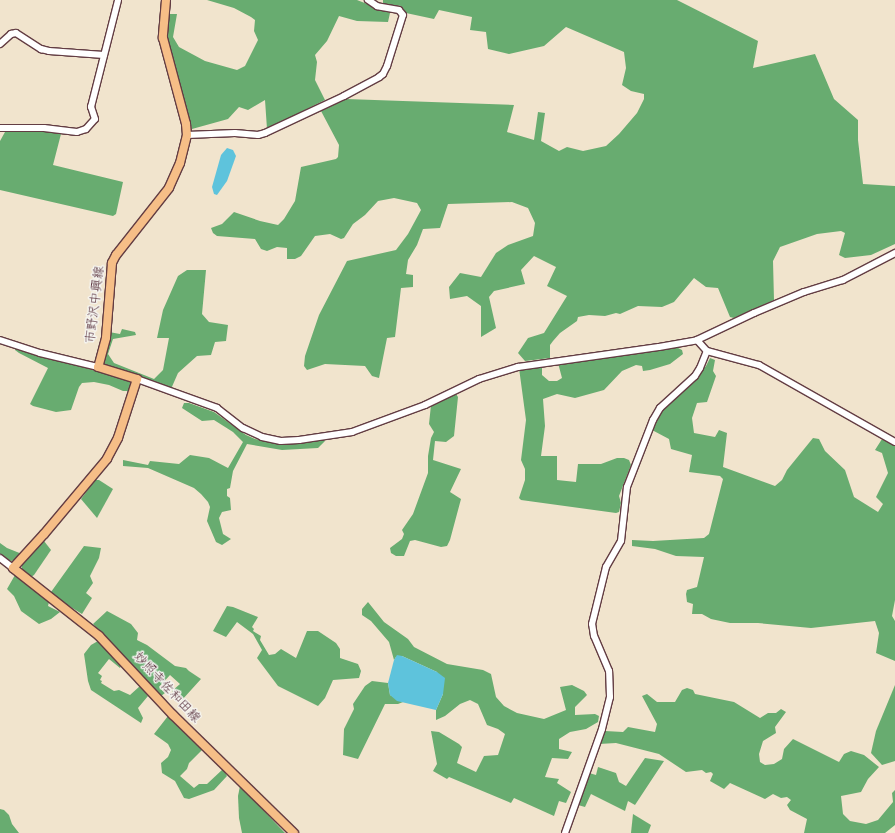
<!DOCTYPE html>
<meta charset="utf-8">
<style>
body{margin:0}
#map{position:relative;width:895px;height:833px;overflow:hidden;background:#f1e4cd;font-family:Kalam,"Klee One",sans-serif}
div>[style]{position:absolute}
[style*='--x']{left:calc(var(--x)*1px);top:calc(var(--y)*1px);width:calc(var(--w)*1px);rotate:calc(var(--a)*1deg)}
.forest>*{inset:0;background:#68ac70}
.water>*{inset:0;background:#5ec3dc}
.roads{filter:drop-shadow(1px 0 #633d43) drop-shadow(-1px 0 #633d43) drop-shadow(0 1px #633d43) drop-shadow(0 -1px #633d43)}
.minor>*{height:6px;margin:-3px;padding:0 3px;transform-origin:3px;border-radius:3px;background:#fff}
.major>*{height:8px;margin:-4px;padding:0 4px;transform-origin:4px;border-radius:4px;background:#f6be87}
span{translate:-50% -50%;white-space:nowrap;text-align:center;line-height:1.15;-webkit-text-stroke:3px #f6f6f2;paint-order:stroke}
.street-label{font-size:13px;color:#4a1f2b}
</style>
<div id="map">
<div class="forest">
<i style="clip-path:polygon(207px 0,357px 0,390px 13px,388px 22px,357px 21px,339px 16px,327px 41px,315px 55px,317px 62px,315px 80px,325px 100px,267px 129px,265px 100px,248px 110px,239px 107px,228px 119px,192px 129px,166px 36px,169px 14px,177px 14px,173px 37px,179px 47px,205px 61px,237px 70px,245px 66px,258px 40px,254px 31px,255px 20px,251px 17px,234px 8px)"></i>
<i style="clip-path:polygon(383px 0,677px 0,758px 41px,753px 68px,815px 54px,834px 99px,858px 120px,858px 140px,863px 184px,895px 186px,895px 244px,871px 255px,845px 258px,839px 255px,845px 233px,841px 231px,817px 234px,780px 247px,773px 261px,774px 300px,734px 318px,730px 317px,718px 288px,706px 287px,694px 278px,674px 302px,662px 307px,638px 306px,620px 314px,616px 313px,605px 316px,589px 315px,578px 317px,577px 321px,560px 333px,553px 341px,550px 345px,550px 358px,525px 361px,518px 353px,528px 338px,544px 333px,567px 296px,547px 286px,556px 267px,534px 256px,521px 270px,525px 284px,494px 291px,489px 297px,496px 328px,481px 337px,481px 306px,467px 296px,450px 299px,449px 287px,460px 273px,481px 277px,496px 253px,508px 245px,533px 236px,535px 223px,528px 208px,512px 202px,448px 204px,440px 228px,423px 229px,417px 245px,408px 260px,406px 274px,413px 275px,413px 287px,401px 288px,395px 337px,387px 338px,379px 378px,372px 376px,365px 366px,325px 364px,307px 370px,304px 366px,305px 356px,319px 315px,347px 261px,396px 250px,408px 234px,421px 210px,417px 203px,394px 198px,378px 201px,365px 215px,353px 224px,344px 238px,341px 239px,330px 234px,315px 236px,301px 256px,295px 259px,287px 259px,287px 248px,277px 247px,267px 251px,261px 249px,255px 239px,217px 236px,213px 233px,211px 228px,222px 224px,234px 212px,260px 221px,278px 225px,284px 219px,295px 201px,301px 167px,336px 159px,338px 157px,339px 145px,321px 111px,346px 99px,514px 105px,507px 132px,534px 140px,538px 112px,545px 113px,541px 141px,559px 151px,567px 147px,583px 151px,606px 146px,619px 134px,637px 113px,644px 99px,644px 94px,631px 91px,622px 85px,626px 68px,624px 52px,566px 27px,544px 46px,509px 54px,488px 49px,486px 32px,470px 30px,472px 17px,439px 10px,434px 19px,406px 13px,401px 6px,383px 4px)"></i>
<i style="clip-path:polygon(42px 131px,61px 134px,53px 165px,123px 182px,116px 214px,113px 216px,0 190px,0 141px,5px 132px)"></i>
<i style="clip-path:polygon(187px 270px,206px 270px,202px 314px,209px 322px,228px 325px,226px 341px,215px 342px,211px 355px,197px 356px,178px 373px,171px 389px,100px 367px,109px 332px,120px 334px,122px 329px,135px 332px,136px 335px,113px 339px,108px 354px,114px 363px,154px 379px,163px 370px,169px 338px,157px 338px,163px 310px,178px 276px)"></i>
<i style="clip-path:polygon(15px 347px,130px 381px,131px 386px,128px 391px,123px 391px,109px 385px,94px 382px,82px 383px,79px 387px,71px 410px,56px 412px,33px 406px,30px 404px,48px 368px,19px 353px,15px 350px)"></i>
<i style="clip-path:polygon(676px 347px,682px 350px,683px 354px,670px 364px,650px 370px,643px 371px,642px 366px,636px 365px,622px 371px,604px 390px,575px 398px,557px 394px,543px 399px,545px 426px,541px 456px,557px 456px,557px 480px,576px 482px,578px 464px,601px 464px,617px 458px,624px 458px,629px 460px,631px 465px,619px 496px,621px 503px,619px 512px,616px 513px,521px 500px,519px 498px,525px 480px,525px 469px,521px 460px,526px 420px,519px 368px,542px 366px,542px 375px,549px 381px,557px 381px,562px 378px,558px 363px)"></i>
<i style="clip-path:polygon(710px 358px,715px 360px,713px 371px,716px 376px,707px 402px,697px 403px,692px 418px,694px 433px,715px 437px,719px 430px,727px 433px,723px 467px,775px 486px,782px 480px,787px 470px,813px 438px,819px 439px,825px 451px,845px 470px,854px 497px,878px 512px,883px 504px,876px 497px,888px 473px,882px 453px,875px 450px,882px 439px,895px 446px,895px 600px,892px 616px,895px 621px,895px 661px,876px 653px,879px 633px,875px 621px,811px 628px,758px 623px,730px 623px,711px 619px,702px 614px,692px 614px,693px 604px,687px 602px,686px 594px,687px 590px,697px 587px,704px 557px,676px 556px,655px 549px,632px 546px,632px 540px,653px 541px,704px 538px,709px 534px,723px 479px,720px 476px,689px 472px,692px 455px,671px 449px,669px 439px,652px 430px,656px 419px,666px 405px,690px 384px,706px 366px)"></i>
<i style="clip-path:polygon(456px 394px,458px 397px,454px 436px,446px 442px,435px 441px,433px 460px,461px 469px,450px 492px,461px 499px,450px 540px,447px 546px,441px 547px,415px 540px,410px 541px,404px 556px,396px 556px,391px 553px,390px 548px,402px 539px,404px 534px,402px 530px,413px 514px,428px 473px,428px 456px,431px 438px,434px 432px,429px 424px,431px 405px)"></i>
<i style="clip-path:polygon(184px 403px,189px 403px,214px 412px,246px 435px,255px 439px,276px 443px,292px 444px,324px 440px,325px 441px,318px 448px,282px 450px,247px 444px,233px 471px,230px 488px,227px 489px,227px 496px,230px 498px,231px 510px,222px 512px,219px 518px,223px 534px,231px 539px,222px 545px,216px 542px,207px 521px,210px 507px,208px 502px,201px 494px,194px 488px,148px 468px,123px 466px,123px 460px,148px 465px,150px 461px,179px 464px,190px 455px,209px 458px,228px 468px,243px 442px,233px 432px,214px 420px,202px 421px,182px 408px)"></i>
<i style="clip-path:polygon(95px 480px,99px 480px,113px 489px,97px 518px,81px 499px)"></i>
<i style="clip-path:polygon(44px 541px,51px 550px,34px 575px,31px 577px,22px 569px,22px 565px)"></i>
<i style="clip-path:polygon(0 543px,7px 548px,22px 554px,16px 560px,11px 561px,0 555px)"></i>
<i style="clip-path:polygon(84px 546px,101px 548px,99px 558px,90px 576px,93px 583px,86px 593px,92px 598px,82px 614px,53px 596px,51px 592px)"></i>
<i style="clip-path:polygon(15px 575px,49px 602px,48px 606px,60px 612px,51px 619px,39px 624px,21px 611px,14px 596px,7px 589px)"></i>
<i style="clip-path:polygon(368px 602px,384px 622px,408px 639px,414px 647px,447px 664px,483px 670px,491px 674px,496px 697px,504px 706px,517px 713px,544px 719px,566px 710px,560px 687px,572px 685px,584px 691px,587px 695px,575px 707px,575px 715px,595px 714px,599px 716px,598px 722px,586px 729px,570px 732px,559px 739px,559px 749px,572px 752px,568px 759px,552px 758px,545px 777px,559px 779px,557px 783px,571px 792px,566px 803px,559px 801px,554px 816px,514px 798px,511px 803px,449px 777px,447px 779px,433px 771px,437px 764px,431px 731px,439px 732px,459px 744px,462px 747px,457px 763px,476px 772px,484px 756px,498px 755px,505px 734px,498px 729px,487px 725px,478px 704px,470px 700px,460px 704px,445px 716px,436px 720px,436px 710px,443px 694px,437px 672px,402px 656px,396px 657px,394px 660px,389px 642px,371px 621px,362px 615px,362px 609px)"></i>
<i style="clip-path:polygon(227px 606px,233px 607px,258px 617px,252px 627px,254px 629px,253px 631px,261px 636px,260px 640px,269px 655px,275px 654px,281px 649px,296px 658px,307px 631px,318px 631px,336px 643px,340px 649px,340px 658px,358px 664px,361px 671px,359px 678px,333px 680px,325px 698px,318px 706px,278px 686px,257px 658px,262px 650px,253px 634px,237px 622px,226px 637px,213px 631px)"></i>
<i style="clip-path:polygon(107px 611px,131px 624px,138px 633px,137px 640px,147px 645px,175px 666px,186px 668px,189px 671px,201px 679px,182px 700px,172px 691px,180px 684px,170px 675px,159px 687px,165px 693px,161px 696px,93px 624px)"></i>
<i style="clip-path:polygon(98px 641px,122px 664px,120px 668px,109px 659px,98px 673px,102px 676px,100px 680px,102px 681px,101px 683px,114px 691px,119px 690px,130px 695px,140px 686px,148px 696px,138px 708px,143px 718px,141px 723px,91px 690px,88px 681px,84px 654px,91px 645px)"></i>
<i style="clip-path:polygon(372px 681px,388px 683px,390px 695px,403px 702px,398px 704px,385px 704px,358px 759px,343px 755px,344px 729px,354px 709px,353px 704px,365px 686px)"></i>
<i style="clip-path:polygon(895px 685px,895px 761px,882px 765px,871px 753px,876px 731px)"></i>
<i style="clip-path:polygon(687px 688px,693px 690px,695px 694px,734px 702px,760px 718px,768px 713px,776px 713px,781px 709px,786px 712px,775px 727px,776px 733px,763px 741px,759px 754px,760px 762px,765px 765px,774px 764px,782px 759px,784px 749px,793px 739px,839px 762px,844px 754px,851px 751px,864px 755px,879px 767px,868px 779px,861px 792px,841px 796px,843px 814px,850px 821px,866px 824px,878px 820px,893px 802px,892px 793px,895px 790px,895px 825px,885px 833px,804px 833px,807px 819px,790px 810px,787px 805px,791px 800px,787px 797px,781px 798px,773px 794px,765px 799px,730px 783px,724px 789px,710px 781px,713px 774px,711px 772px,706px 773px,702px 770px,686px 772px,659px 754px,616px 743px,599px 744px,605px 731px,623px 732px,628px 727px,655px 732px,657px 724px,642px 696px,647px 694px,657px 702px,675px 702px,682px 690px)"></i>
<i style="clip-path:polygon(168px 716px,202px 750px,189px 763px,187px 769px,180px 776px,194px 788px,199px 784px,207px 784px,223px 769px,227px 776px,214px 790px,189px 799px,184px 798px,175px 781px,162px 773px,161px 763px,168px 757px,171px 750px,168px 744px,154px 734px)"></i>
<i style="clip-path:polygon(645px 758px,664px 761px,635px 805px,628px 801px,625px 811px,591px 794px,585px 807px,578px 805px,589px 773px,596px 775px,598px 767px,616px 773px,619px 782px,626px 786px)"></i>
<i style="clip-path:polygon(240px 786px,285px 833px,242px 833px,239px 818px,238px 796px)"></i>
<i style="clip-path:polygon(0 809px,4px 810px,9px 815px,12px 824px,19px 833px,0 833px)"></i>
<i style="clip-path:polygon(633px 814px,651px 825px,648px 833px,631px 833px)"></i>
</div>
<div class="water">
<i style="clip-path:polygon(227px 148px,233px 150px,236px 156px,227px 181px,217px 195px,214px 194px,212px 187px,221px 155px)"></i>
<i style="clip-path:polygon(397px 655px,402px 656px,437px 672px,445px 678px,443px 694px,436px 710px,397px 701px,390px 695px,388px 683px,394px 660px)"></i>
</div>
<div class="roads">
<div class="minor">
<i style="--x:0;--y:44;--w:15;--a:-42"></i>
<i style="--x:11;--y:34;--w:5;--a:-11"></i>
<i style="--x:16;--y:33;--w:30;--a:33"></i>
<i style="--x:41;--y:49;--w:8;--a:14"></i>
<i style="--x:49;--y:51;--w:55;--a:4.2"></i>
<i style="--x:0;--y:128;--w:44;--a:0"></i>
<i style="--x:44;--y:128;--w:33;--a:7"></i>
<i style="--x:77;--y:132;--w:9;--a:-18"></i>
<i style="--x:86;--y:129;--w:13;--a:-48"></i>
<i style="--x:95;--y:119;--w:13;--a:-108"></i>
<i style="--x:91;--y:107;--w:110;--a:-75.8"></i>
<i style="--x:187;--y:135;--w:48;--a:-2.4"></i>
<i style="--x:235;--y:133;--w:23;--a:5"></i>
<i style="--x:258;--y:135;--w:7;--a:-16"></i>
<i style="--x:265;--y:133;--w:87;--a:-25.1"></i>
<i style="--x:344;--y:96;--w:40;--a:-28"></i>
<i style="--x:379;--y:77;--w:5;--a:-37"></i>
<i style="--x:383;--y:74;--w:9;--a:-63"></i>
<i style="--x:387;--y:66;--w:53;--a:-72.6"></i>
<i style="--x:403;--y:15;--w:6;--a:-129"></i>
<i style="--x:399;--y:10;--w:22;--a:-170"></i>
<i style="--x:377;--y:6;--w:11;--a:-146"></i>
<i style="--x:0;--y:340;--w:42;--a:18"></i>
<i style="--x:40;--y:353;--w:60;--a:13.6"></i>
<i style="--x:697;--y:340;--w:15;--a:48"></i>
<i style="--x:707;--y:351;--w:54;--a:15.1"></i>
<i style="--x:759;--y:365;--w:156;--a:29.5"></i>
<i style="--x:137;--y:379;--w:85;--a:19.9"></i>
<i style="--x:217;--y:408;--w:33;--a:38"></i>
<i style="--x:243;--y:428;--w:21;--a:25"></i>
<i style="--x:262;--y:437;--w:19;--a:12"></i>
<i style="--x:281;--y:441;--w:18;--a:-3"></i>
<i style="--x:299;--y:440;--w:54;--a:-8.6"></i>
<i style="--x:352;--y:432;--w:78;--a:-20.3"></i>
<i style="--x:425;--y:405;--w:60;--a:-25.7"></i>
<i style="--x:479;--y:379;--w:41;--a:-17.1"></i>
<i style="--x:518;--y:367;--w:142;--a:-8.1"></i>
<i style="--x:659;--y:347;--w:39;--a:-10"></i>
<i style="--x:697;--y:340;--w:63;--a:-25.3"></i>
<i style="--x:754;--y:313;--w:54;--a:-22.8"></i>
<i style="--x:804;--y:292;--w:41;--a:-17.1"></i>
<i style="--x:843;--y:280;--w:59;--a:-27.4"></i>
<i style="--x:0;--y:558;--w:16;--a:38"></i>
<i style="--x:565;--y:833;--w:110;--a:-70.4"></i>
<i style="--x:602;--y:729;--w:33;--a:-76"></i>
<i style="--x:610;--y:697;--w:26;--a:-92"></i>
<i style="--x:609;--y:671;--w:38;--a:-113"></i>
<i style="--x:594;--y:636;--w:12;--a:-99"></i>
<i style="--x:592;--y:624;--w:59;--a:-76.2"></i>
<i style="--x:606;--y:567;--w:30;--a:-60"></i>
<i style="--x:621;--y:541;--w:54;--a:-83.7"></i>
<i style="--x:627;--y:487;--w:72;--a:-68.8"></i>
<i style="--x:653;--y:420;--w:14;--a:-60"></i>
<i style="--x:660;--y:408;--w:47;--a:-42.4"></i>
<i style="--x:695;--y:376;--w:9;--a:-58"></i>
<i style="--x:700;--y:368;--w:18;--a:-68"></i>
</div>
<div class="major">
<i style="--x:166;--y:0;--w:38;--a:95"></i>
<i style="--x:163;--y:38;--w:89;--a:75"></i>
<i style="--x:186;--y:124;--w:11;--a:85"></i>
<i style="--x:187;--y:135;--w:29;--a:104"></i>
<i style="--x:180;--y:163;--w:27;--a:114"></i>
<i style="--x:169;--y:188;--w:85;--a:128.3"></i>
<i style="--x:116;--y:255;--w:9;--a:117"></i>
<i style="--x:112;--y:263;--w:75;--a:94.6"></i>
<i style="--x:106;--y:338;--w:30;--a:105"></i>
<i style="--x:98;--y:367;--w:41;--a:17.1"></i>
<i style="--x:137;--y:379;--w:62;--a:107.9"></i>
<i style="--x:118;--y:438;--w:24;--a:118"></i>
<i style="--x:107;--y:459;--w:98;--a:130"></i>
<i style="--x:44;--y:534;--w:46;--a:132.4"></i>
<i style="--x:13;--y:568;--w:110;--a:38.3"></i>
<i style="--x:99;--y:636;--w:108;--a:46.9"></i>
<i style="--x:173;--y:715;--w:169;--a:44.3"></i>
</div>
</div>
<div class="street-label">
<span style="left:96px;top:305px;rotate:-83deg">市野沢中興線</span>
<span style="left:166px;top:688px;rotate:47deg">妙照寺佐和田線</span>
</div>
</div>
